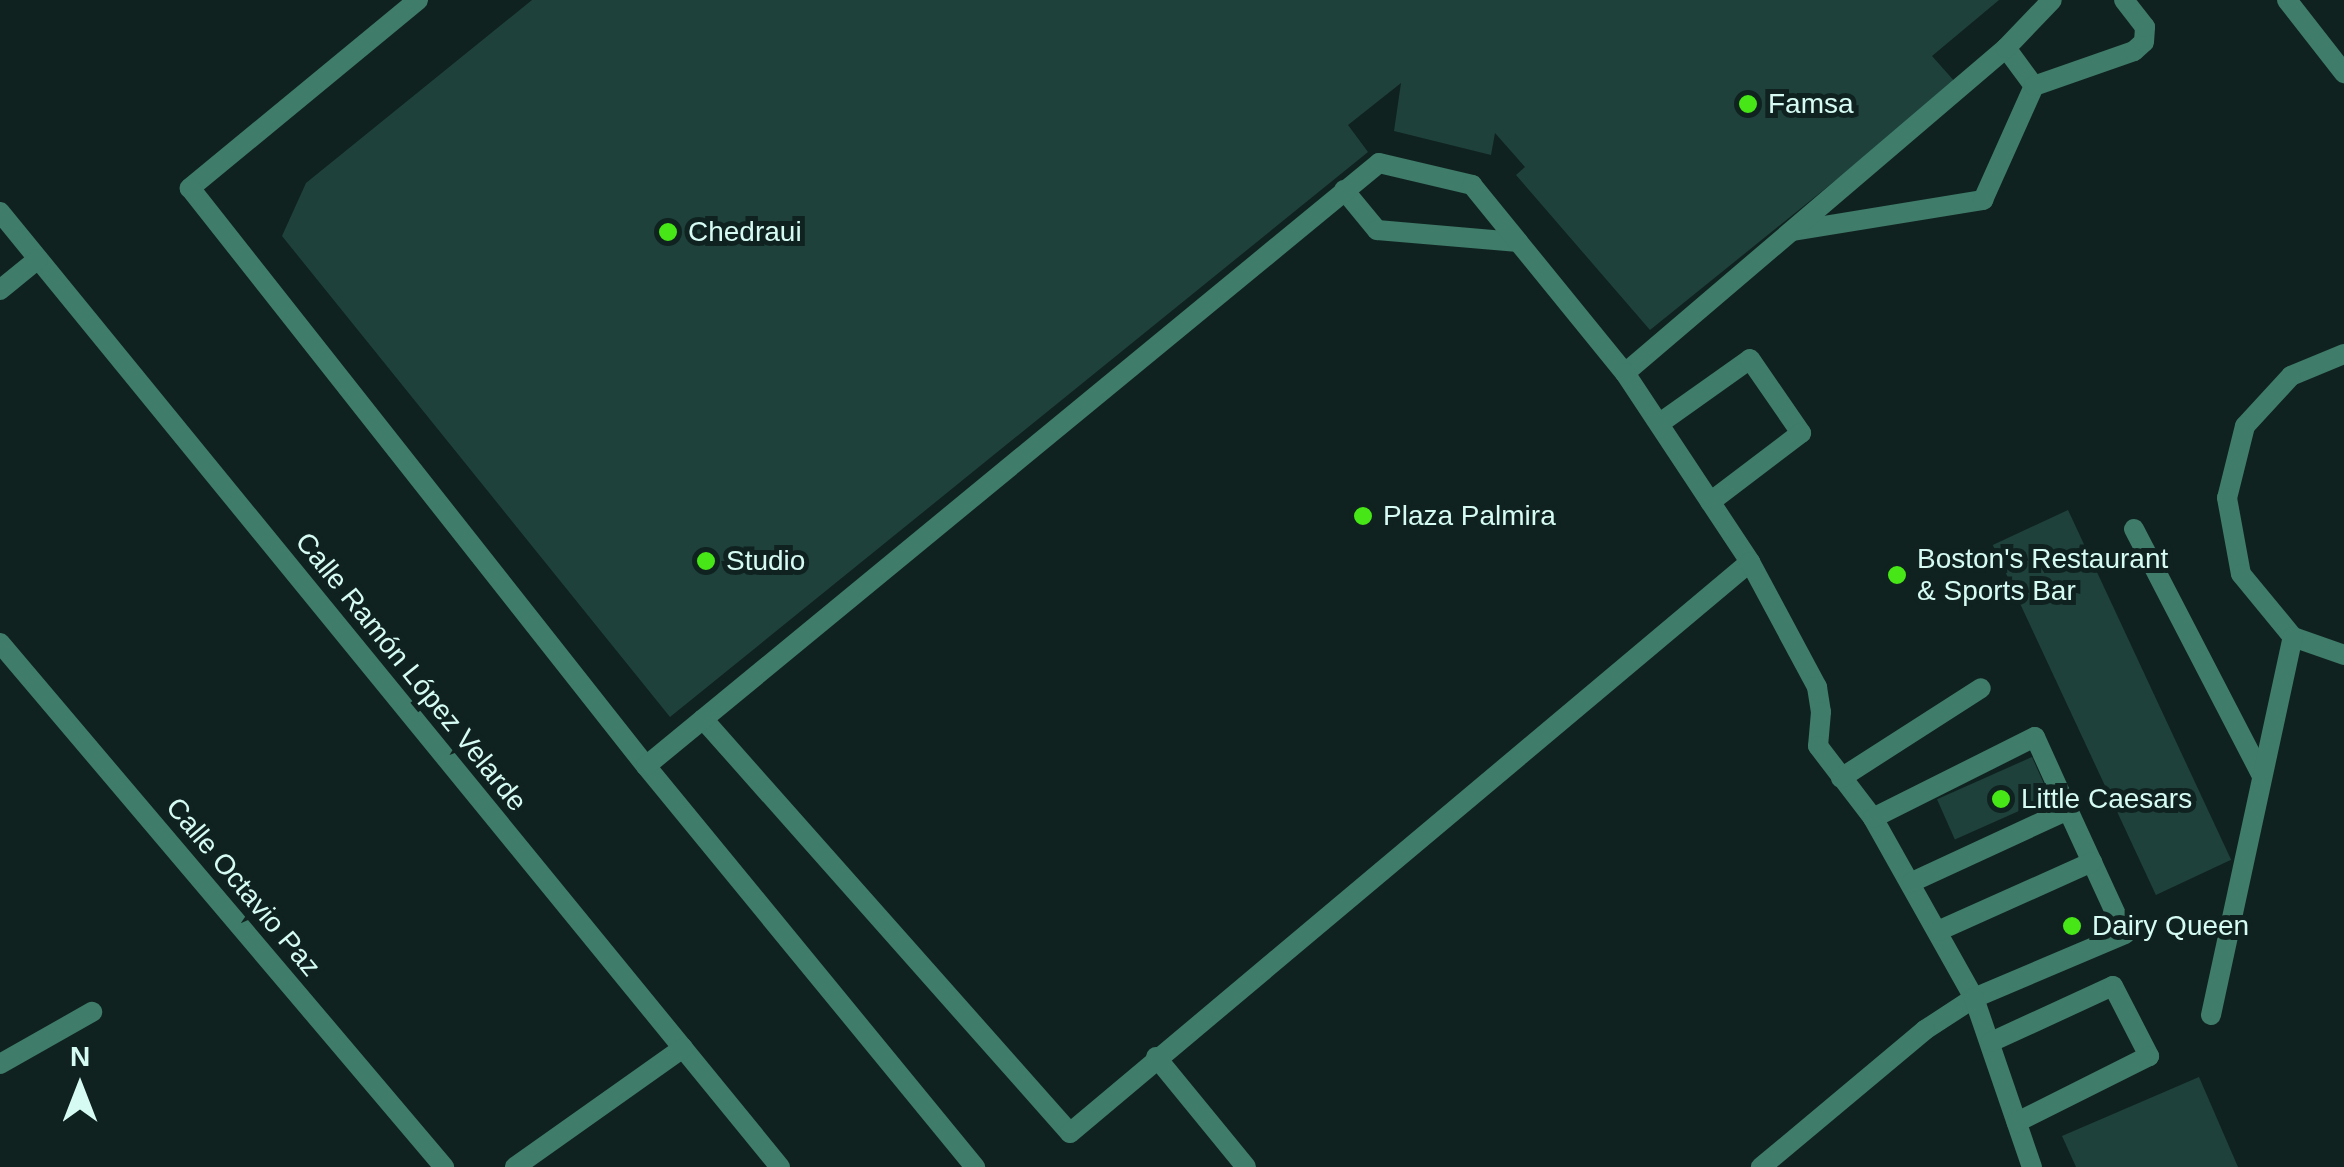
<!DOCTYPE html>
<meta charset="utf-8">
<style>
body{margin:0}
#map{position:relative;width:2344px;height:1167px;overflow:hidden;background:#10221f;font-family:Arial,sans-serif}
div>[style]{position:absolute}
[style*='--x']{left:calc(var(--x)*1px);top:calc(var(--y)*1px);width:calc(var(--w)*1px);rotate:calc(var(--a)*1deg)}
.building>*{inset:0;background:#1e413c;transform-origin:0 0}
.service>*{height:20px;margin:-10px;padding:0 10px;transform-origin:10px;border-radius:10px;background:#3f7c6a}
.minor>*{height:20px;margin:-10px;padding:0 10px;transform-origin:10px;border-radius:10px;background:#3f7c6a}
.dots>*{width:28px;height:28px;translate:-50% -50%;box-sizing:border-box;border:5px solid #10221f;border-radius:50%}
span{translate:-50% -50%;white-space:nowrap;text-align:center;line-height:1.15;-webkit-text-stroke:10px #10221f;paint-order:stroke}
.poi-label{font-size:28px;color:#d5fbf3}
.left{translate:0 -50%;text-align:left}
.street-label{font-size:28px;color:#d5fbf3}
.north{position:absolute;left:30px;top:1037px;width:100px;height:100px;-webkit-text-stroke:8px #10221f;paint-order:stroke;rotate:0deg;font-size:28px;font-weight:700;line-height:40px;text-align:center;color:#d5fbf3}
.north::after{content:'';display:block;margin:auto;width:35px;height:45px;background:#d5fbf3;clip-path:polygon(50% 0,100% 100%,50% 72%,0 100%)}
</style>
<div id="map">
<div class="building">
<i style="clip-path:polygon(532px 0,1999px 0,1932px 56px,1956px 83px,1650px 330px,1516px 175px,1525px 167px,1495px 133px,1491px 155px,1394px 131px,1401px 83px,1348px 125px,1368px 152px,670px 717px,282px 236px,306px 183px)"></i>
<i style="left:2068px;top:510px;width:386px;height:83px;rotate:65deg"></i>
<i style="left:2032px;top:757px;width:44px;height:104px;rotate:66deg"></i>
<i style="clip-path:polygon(2199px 1077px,2238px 1167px,2076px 1167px,2062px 1136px)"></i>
</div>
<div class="service">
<i style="--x:418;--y:0;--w:296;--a:140.5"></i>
<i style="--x:190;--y:188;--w:736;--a:51.73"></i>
<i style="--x:646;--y:766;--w:519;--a:50.63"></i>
<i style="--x:2287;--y:0;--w:93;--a:52"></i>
<i style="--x:2006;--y:48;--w:47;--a:53.6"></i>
<i style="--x:1344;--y:190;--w:52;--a:50.5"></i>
<i style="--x:1377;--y:230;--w:142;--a:4.9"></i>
<i style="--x:1793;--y:231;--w:193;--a:-9.3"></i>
<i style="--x:1983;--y:200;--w:125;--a:-65.9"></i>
<i style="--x:2034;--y:86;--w:106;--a:-19.3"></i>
<i style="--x:2134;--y:51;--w:13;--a:-42"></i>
<i style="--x:2144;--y:42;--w:15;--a:-86"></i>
<i style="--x:2145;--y:27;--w:34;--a:-128"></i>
<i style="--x:2344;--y:354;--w:57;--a:157.5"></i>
<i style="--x:2291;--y:376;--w:68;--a:132.6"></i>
<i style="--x:2245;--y:426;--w:74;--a:104"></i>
<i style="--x:2227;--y:498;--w:77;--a:79.6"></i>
<i style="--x:2241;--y:574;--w:82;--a:50.5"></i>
<i style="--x:2293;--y:637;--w:54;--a:19.4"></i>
<i style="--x:1625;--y:373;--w:501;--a:-40.46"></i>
<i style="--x:2006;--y:48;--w:66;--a:-46.2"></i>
<i style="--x:1660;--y:423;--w:110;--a:-35.4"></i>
<i style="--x:1750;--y:359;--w:90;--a:55.4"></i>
<i style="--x:1801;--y:433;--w:114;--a:142.8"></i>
<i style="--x:2134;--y:529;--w:278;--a:62.6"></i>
<i style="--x:703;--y:719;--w:553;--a:48.44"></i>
<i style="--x:1070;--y:1133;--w:888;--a:-40.02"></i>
<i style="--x:646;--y:766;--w:949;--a:-39.44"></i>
<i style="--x:1379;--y:163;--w:96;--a:13.3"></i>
<i style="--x:1472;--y:185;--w:242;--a:50.9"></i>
<i style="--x:1625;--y:373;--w:227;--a:56.5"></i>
<i style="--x:1750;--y:562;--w:142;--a:61.8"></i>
<i style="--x:1817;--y:687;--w:25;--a:81"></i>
<i style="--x:1821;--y:712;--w:34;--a:95"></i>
<i style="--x:1818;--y:746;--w:91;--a:52.6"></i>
<i style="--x:1873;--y:818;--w:206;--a:60.7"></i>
<i style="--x:1974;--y:998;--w:59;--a:146.9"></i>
<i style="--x:1925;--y:1030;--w:214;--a:140.1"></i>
<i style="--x:1841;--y:778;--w:166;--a:-32.7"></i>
<i style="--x:1873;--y:818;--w:181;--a:-26.6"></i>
<i style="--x:2035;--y:737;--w:80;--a:65.7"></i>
<i style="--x:2068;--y:810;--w:136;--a:65.3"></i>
<i style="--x:2125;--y:934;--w:164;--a:157"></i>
<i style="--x:1974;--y:998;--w:179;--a:71.1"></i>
<i style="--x:1912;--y:882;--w:172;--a:-24.8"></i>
<i style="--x:1938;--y:931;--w:169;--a:-24.1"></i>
<i style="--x:2211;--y:1015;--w:387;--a:-77.8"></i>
<i style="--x:1991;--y:1042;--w:134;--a:-24.7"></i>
<i style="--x:2113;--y:986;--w:79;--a:62.8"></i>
<i style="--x:2149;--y:1056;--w:148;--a:153.4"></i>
<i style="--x:1156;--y:1057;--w:142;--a:50.7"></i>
</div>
<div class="minor">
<i style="--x:0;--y:212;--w:1233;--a:50.76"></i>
<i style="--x:0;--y:290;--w:49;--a:-39.2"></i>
<i style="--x:0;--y:643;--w:687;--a:49.72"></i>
<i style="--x:0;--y:1064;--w:106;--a:-29.5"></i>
<i style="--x:515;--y:1167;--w:206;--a:-35.3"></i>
</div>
<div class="dots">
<i style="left:1748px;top:104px;background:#47e616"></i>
<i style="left:668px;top:232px;background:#47e616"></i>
<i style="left:1363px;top:516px;background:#47e616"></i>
<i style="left:706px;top:561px;background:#47e616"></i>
<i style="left:1897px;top:575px;background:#47e616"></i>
<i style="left:2001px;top:799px;background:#47e616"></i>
<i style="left:2072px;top:926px;background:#47e616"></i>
</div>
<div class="poi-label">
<span class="left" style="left:1768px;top:104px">Famsa</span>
<span class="left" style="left:688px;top:232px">Chedraui</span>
<span class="left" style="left:1383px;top:516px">Plaza Palmira</span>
<span class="left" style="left:1917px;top:575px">Boston's Restaurant<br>&amp; Sports Bar</span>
<span class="left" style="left:726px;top:561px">Studio</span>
<span class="left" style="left:2021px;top:799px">Little Caesars</span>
<span class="left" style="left:2092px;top:926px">Dairy Queen</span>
</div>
<div class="street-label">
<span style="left:411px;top:672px;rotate:51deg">Calle Ramón López Velarde</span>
<span style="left:243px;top:887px;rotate:50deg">Calle Octavio Paz</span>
</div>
<div class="north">N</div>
</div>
